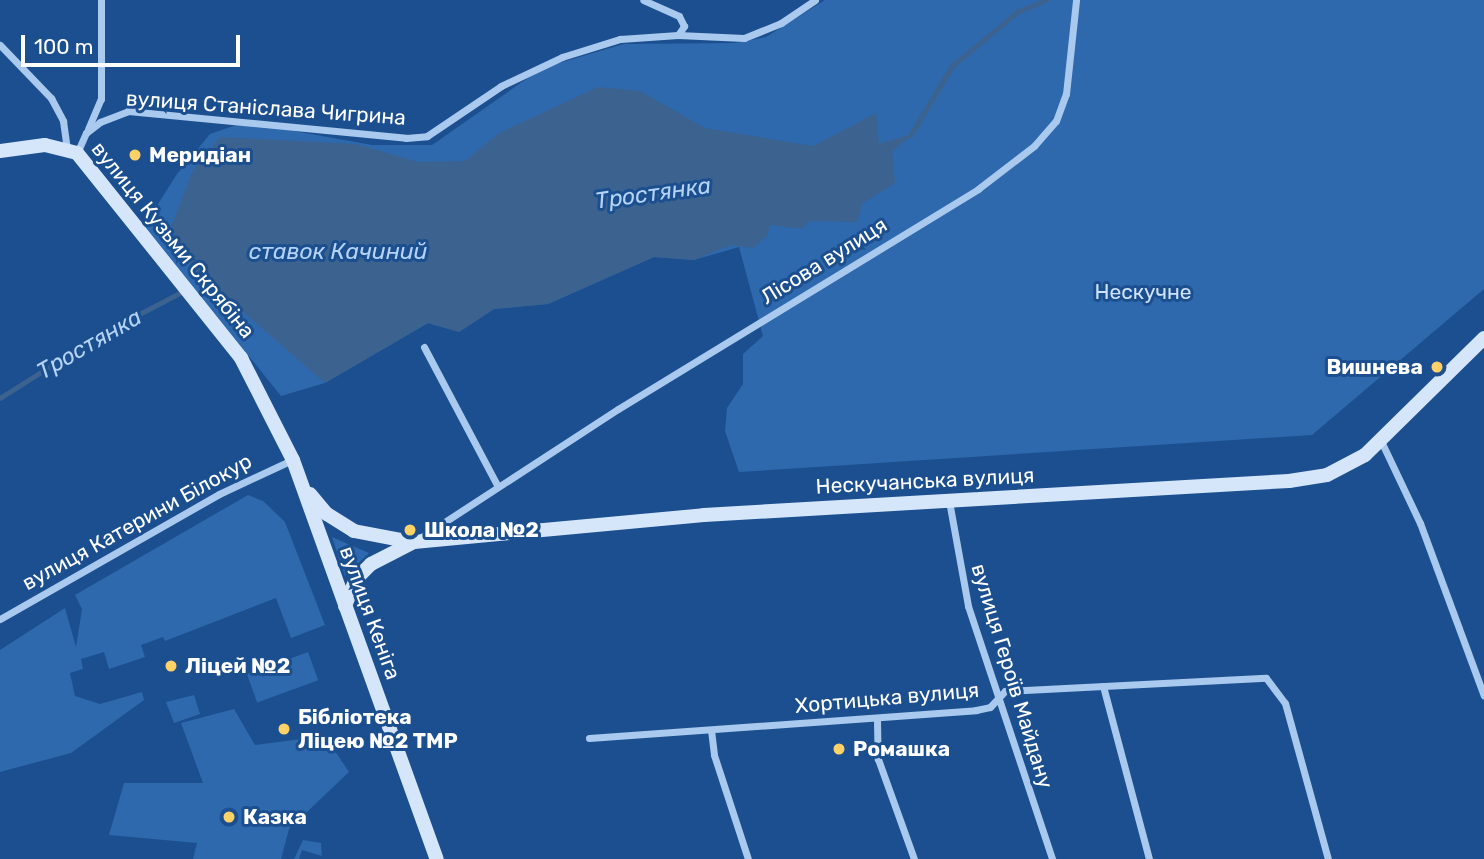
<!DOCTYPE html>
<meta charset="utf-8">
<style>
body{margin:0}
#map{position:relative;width:1484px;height:859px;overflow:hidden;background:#1b4f8f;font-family:Rubik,sans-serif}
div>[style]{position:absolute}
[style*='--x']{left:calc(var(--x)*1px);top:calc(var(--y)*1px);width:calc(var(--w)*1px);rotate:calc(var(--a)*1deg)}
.green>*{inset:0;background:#2e69ad;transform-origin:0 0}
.water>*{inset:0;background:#3c6290}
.stream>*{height:4.5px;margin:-2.25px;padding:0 2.25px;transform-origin:2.25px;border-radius:2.25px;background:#3c6290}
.street>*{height:7px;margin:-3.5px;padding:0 3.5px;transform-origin:3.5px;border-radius:3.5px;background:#a9c9ee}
.secondary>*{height:14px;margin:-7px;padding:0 7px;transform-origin:7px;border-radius:7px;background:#d6e6fa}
.dots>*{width:19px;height:19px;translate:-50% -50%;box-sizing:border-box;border:4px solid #1b4f8f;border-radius:50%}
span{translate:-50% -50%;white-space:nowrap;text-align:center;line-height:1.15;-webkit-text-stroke:6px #1b4f8f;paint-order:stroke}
.street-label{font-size:21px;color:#fff}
.poi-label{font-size:21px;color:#fff;font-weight:700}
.left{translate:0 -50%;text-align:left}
.right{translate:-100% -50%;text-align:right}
.park-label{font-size:21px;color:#cfe3fa}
.water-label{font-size:23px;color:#b5d3f5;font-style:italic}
.scale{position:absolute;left:21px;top:35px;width:219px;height:32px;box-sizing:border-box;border:4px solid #fff;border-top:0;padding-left:9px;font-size:21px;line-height:24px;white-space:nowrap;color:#fff;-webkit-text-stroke:5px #1b4f8f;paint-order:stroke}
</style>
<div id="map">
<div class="green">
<i style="clip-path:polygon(825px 0,1484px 0,1484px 289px,1312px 435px,739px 472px,725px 431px,727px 408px,743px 384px,743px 354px,763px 336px,739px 247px,694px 260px,654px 257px,548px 304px,494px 309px,459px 332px,428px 323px,325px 383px,281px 396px,144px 226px,177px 174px,210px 134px,245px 122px,372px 145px,432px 145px,542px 68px,624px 44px,735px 43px,766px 37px)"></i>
<i style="clip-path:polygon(248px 495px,263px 501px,285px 522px,325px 625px,291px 638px,276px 598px,165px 641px,163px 637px,141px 645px,145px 657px,109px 669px,104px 652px,81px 659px,83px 669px,70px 673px,75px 696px,100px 704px,142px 692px,144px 700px,71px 753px,0 772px,0 650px,65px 608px,76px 647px,82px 609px,75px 595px)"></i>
<i style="clip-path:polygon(332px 537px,369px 553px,345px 576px)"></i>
<i style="left:308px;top:652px;width:30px;height:65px;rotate:70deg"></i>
<i style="clip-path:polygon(194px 695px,200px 714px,174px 723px,166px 702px)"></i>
<i style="clip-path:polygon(234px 709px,255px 745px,325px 736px,349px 772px,289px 829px,281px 859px,193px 859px,197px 843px,109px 835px,124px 783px,203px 783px,181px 723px)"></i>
<i style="clip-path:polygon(303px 840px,321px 843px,322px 856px,302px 850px,299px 859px,294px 859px)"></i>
</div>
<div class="water">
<i style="clip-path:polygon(598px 87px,640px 91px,705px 128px,813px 146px,876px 113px,879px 144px,915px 133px,892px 152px,895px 183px,862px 204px,857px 222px,810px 221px,802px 229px,770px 225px,767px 236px,753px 248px,731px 245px,694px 260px,654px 257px,548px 304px,494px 309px,459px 332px,428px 323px,325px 383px,193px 268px,171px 227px,192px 172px,220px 137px,356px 144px,418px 162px,465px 161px,499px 133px)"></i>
</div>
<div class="stream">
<i style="--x:910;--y:136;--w:82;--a:-59"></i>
<i style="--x:952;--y:66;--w:85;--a:-39.7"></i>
<i style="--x:1017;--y:12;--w:31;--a:-22"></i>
<i style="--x:200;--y:280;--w:9;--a:-32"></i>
<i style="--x:0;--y:398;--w:122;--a:-32.3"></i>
<i style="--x:103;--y:333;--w:87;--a:-27.5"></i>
</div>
<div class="street">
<i style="--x:678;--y:35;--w:66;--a:2.6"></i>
<i style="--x:744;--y:38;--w:40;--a:-22"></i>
<i style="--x:781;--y:23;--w:41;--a:-34.1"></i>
<i style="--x:0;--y:45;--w:74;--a:46.1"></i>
<i style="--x:51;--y:98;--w:26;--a:62"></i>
<i style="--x:63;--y:121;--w:27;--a:82"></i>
<i style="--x:88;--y:129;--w:33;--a:-67"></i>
<i style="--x:101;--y:99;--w:99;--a:-90"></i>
<i style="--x:77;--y:153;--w:22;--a:-66"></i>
<i style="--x:86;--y:133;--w:18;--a:-38"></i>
<i style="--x:100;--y:122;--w:30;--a:-21"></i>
<i style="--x:128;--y:111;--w:279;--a:5.5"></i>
<i style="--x:406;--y:138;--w:21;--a:-5"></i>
<i style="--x:427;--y:136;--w:89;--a:-34"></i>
<i style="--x:501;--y:86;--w:68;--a:-25.4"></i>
<i style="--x:562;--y:57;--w:61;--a:-17.2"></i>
<i style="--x:620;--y:39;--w:58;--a:-3.9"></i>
<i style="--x:678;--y:35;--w:11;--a:-56"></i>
<i style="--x:684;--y:26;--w:11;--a:-117"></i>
<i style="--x:679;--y:16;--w:39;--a:-156"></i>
<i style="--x:424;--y:347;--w:158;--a:62.1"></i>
<i style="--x:1381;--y:441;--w:91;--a:64.6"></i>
<i style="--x:1420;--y:523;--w:184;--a:69.7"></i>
<i style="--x:949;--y:501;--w:107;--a:79.7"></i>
<i style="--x:968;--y:606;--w:267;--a:71.6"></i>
<i style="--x:420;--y:538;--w:236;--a:-33.1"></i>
<i style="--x:618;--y:409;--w:422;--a:-31.4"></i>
<i style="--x:978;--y:189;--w:71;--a:-37.5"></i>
<i style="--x:1034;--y:146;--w:33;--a:-49"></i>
<i style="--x:1056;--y:121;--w:29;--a:-70"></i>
<i style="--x:1066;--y:94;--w:95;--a:-83.9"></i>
<i style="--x:0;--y:619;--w:252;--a:-29.7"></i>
<i style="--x:219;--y:494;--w:81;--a:-25"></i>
<i style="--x:1103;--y:686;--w:179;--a:75.1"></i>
<i style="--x:877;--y:720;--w:39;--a:89"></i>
<i style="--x:878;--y:759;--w:106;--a:70.2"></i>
<i style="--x:711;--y:730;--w:25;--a:83"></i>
<i style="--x:714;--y:755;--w:109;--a:71.9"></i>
<i style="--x:589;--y:738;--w:388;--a:-4.1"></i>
<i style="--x:976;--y:710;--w:14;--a:-12"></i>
<i style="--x:990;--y:707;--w:22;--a:-47"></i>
<i style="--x:1005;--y:691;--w:261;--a:-2.9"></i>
<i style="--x:1266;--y:678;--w:31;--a:53"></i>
<i style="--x:1285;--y:703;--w:162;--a:74.6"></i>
</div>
<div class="secondary">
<i style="--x:0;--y:151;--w:45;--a:-7.6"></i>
<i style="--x:45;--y:145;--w:33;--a:14"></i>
<i style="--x:77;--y:153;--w:263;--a:51.3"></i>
<i style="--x:241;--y:358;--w:114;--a:63"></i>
<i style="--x:293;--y:460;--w:424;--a:70.2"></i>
<i style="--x:310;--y:494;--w:26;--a:50"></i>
<i style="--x:327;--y:514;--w:32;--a:32"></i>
<i style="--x:354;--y:531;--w:58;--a:10.9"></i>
<i style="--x:345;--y:606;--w:29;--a:-68"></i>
<i style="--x:356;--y:579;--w:21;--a:-45"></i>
<i style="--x:371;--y:564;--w:48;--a:-27.1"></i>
<i style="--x:414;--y:542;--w:291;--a:-5.3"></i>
<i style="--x:704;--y:515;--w:586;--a:-3.33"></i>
<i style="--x:1289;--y:481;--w:38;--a:-9"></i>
<i style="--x:1327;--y:475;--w:43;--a:-27.8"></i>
<i style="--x:1365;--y:455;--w:167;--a:-44.5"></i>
</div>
<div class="dots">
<i style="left:135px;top:155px;background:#ffd166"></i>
<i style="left:1437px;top:367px;background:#ffd166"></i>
<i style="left:410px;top:530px;background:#ffd166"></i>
<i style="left:171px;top:666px;background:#ffd166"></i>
<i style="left:284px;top:729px;background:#ffd166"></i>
<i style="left:839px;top:749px;background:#ffd166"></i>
<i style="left:229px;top:817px;background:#ffd166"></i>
</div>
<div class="street-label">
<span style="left:266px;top:108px;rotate:4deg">вулиця Станіслава Чигрина</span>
<span style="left:173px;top:240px;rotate:51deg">вулиця Кузьми Скрябіна</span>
<span style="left:824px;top:261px;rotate:-32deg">Лісова вулиця</span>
<span style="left:925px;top:481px;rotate:-3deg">Нескучанська вулиця</span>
<span style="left:137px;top:522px;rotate:-29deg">вулиця Катерини Білокур</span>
<span style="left:370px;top:613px;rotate:70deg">вулиця Кеніга</span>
<span style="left:1012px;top:676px;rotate:73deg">вулиця Героїв Майдану</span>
<span style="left:887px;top:698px;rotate:-5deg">Хортицька вулиця</span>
</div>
<div class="poi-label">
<span class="left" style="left:149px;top:155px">Меридіан</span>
<span class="right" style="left:1423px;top:367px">Вишнева</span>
<span class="left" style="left:424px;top:530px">Школа №2</span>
<span class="left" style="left:185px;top:666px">Ліцей №2</span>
<span class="left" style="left:298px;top:729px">Бібліотека<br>Ліцею №2 ТМР</span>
<span class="left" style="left:853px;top:749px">Ромашка</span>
<span class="left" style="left:243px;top:817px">Казка</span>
</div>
<div class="park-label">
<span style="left:1143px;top:292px">Нескучне</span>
</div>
<div class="water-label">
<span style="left:653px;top:193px;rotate:-8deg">Тростянка</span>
<span style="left:338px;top:251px">ставок Качиний</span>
<span style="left:89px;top:344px;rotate:-30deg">Тростянка</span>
</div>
<div class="scale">100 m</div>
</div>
